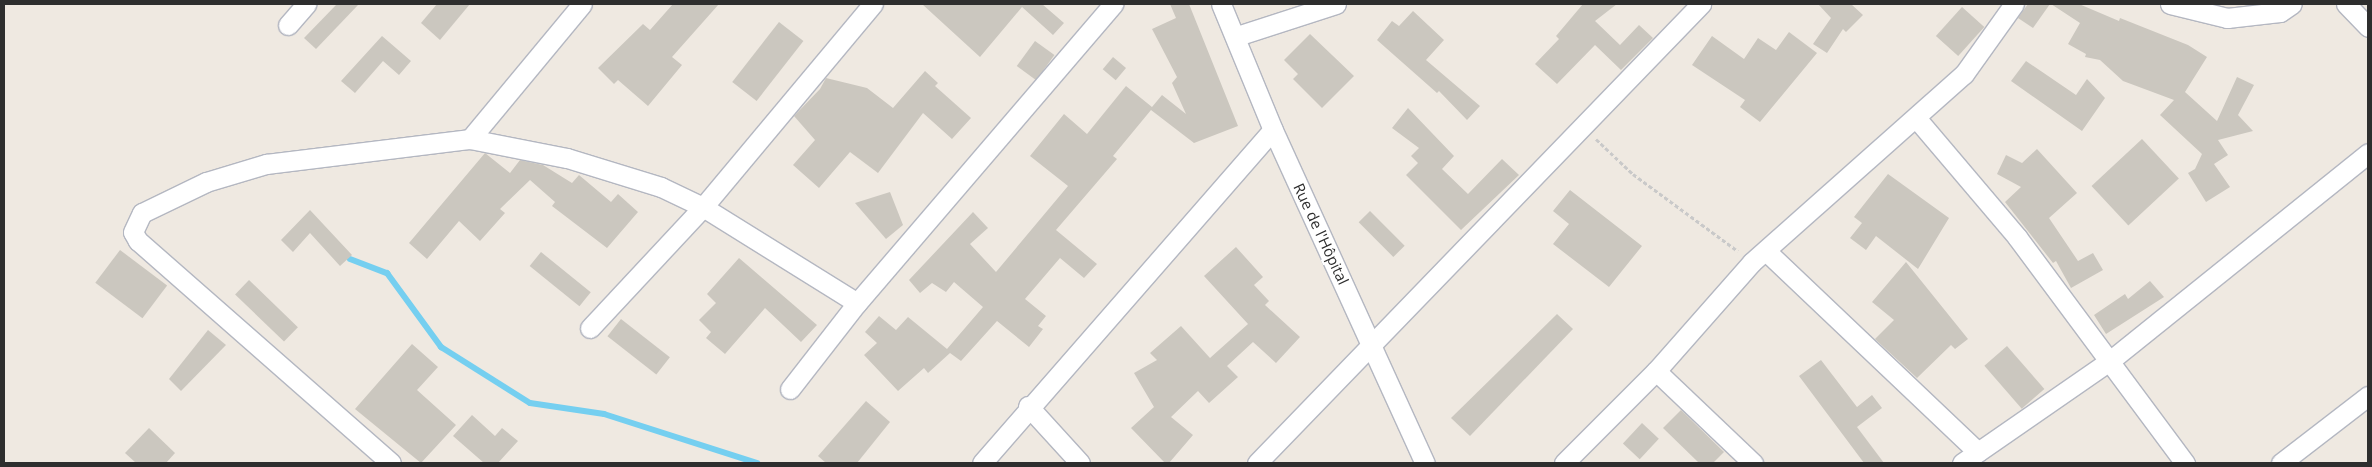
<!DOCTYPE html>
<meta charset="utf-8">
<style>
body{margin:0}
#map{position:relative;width:2372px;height:467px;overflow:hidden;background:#efe9e1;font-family:"Open Sans",sans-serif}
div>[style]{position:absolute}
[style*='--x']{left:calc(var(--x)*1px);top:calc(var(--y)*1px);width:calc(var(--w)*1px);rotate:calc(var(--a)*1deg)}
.stream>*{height:6px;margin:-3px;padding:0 3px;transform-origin:3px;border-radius:3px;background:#75cff0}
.building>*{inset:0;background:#cbc7bf;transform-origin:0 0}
.path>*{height:3px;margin-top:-1.5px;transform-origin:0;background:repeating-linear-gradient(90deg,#c9c9c9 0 4px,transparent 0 6.5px)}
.roads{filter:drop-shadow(1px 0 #b4b7c1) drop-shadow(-1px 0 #b4b7c1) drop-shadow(0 1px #b4b7c1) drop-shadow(0 -1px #b4b7c1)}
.minor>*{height:19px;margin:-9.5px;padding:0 9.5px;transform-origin:9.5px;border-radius:9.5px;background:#fff}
span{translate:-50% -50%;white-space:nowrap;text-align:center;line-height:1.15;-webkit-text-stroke:4.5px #fff;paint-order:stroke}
.street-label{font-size:15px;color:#2e2e2e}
.frame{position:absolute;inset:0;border:5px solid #2e2e2e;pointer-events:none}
</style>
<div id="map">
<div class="stream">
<i style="--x:350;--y:259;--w:40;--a:21"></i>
<i style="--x:387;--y:273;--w:92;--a:53.9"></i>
<i style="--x:441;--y:347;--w:105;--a:32.2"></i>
<i style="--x:530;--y:403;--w:75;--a:8.5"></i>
<i style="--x:604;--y:414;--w:161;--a:17.8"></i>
</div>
<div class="building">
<i style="clip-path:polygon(337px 4px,359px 4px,316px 49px,304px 38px)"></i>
<i style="clip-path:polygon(437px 4px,470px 4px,440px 40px,421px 23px)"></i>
<i style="clip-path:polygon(673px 4px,719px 4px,672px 57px,682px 65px,648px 106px,618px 80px,614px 84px,598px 68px,643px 24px,650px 30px)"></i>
<i style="clip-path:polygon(922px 4px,1042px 4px,1064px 23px,1053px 35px,1022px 7px,980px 57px)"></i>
<i style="clip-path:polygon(1170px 4px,1189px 4px,1238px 126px,1194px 143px,1151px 110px,1113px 156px,1117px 159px,1056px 230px,1097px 264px,1084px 278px,1060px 258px,1025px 299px,1046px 316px,1038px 326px,1043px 329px,1029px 347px,997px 321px,961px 361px,950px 353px,928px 373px,924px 368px,898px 391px,864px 355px,877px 343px,865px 332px,879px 316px,896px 330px,908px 317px,947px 349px,983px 307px,954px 282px,946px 292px,932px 283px,920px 293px,909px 280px,973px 212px,988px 228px,970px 244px,996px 272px,1068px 186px,1030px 156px,1064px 114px,1087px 134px,1126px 86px,1152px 107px,1162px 95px,1186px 114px,1172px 83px,1177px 77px,1152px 29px,1176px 18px)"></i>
<i style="clip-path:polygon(1583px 4px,1617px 4px,1595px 21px,1620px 45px,1639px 25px,1653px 38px,1621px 70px,1595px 45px,1557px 84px,1535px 64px,1559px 39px,1556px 36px)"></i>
<i style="clip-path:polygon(1818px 4px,1851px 4px,1863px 15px,1846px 32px,1843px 29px,1827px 53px,1813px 44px,1831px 18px)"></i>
<i style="clip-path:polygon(2028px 4px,2050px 4px,2033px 28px,2018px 18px)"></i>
<i style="clip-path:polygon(2051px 4px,2079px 4px,2119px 21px,2120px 18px,2188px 45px,2207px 57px,2185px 92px,2217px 121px,2237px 77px,2254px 85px,2238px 115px,2253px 131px,2218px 140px,2228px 155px,2214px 164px,2230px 187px,2206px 202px,2188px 173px,2195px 169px,2202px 154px,2160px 115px,2174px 100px,2123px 81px,2100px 60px,2085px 57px,2086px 54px,2068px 44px,2080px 23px)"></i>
<i style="left:1962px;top:7px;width:30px;height:39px;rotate:42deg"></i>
<i style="clip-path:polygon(1413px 11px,1444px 40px,1426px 60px,1480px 106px,1467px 120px,1439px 91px,1437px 93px,1377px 40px,1392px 21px,1399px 26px)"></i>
<i style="left:779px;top:22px;width:31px;height:76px;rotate:38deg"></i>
<i style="clip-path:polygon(1789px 32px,1817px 53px,1760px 122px,1740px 107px,1745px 100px,1692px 65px,1712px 36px,1744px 59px,1758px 38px,1776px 50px)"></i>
<i style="clip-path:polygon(1310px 34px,1354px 76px,1322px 108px,1293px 79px,1298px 74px,1284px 60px)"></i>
<i style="clip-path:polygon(382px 36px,411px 61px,399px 75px,383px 61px,355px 93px,341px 81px)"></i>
<i style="left:1035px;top:41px;width:24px;height:31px;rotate:36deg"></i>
<i style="left:1113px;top:57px;width:17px;height:16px;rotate:40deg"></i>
<i style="clip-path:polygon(2026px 61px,2076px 95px,2087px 79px,2105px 98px,2082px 131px,2011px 81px)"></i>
<i style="clip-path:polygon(925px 71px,938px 83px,935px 86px,971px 118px,952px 139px,923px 113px,878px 173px,850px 152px,819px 188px,793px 165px,815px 140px,794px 116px,820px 89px,826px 78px,867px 88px,893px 108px)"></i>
<i style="clip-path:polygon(1408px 108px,1454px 156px,1442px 169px,1468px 194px,1502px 159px,1519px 175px,1461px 230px,1406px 175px,1418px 163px,1411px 156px,1419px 148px,1392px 128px)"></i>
<i style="left:2142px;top:139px;width:54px;height:69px;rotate:47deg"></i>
<i style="clip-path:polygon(2037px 149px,2077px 193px,2049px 218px,2078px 261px,2093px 253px,2103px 270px,2071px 288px,2056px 261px,2053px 263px,2005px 202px,2021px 187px,1997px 174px,2006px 155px,2022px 163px)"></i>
<i style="clip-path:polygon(485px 153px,510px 173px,520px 160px,543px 165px,572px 183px,579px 175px,611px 202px,618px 194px,638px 212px,607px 248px,552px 206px,555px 202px,530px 180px,500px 209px,505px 213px,480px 241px,459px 221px,427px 259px,409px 243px)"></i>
<i style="clip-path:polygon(1888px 174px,1949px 218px,1918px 269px,1876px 236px,1866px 250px,1850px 238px,1862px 223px,1854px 217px)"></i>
<i style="clip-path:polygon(1570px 190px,1642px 246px,1609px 287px,1553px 244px,1569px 224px,1553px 211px)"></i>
<i style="clip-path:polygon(890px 192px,903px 225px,886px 239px,855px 203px)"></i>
<i style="clip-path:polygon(310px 210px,352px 255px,340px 266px,310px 233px,293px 252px,281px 240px)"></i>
<i style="left:1370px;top:211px;width:49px;height:16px;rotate:45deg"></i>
<i style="clip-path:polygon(1236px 247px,1263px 277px,1254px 285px,1269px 301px,1265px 305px,1300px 337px,1276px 363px,1253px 342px,1227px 366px,1238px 377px,1209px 403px,1198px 391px,1171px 417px,1193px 435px,1169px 463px,1165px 463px,1131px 428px,1154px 407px,1134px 373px,1157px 360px,1150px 353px,1181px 326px,1210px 358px,1248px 324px,1204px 276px)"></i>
<i style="left:120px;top:250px;width:59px;height:41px;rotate:37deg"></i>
<i style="left:541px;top:252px;width:64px;height:18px;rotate:39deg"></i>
<i style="clip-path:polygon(739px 258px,817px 325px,801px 342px,765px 308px,725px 354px,706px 338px,711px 332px,699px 320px,716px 303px,707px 294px)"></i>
<i style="clip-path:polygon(1906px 262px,1968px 339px,1955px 349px,1951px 345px,1917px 378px,1875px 339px,1894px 320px,1872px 302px)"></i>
<i style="left:249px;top:280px;width:68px;height:20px;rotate:44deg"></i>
<i style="clip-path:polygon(2150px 281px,2164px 297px,2106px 334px,2094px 315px,2125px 294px,2128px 299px)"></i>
<i style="clip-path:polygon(1557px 314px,1573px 329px,1470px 436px,1451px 418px)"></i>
<i style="left:621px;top:319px;width:62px;height:22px;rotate:38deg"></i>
<i style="clip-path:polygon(208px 330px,226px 345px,181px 391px,169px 379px)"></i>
<i style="clip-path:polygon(412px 344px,438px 367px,417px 390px,456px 425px,421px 463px,355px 409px)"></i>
<i style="left:2007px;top:346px;width:57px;height:30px;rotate:49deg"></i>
<i style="clip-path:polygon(1821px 360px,1857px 407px,1872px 395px,1882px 408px,1857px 427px,1884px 463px,1864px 463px,1799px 376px)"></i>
<i style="clip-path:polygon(866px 401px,890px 422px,857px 463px,826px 463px,818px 456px)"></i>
<i style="clip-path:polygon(1681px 410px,1724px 452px,1713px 463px,1699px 463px,1663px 428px)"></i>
<i style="clip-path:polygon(472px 415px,495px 436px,502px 428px,518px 441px,498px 463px,484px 463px,453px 436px)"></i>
<i style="left:1642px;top:423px;width:23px;height:28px;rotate:43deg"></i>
<i style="clip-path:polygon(149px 428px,175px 453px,166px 463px,136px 463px,125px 453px)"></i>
</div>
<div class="path">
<i style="--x:1596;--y:139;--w:51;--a:43.4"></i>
<i style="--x:1633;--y:174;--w:130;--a:36.3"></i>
</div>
<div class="roads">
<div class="minor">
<i style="--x:1221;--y:4;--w:136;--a:67.6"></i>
<i style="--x:1273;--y:130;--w:366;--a:65.5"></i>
<i style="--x:2170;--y:4;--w:59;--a:13.8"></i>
<i style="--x:2227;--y:18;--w:53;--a:-6.5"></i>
<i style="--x:2280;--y:12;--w:14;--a:-34"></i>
<i style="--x:2346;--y:4;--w:32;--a:46"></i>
<i style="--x:288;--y:25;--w:28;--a:-49"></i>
<i style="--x:1237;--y:36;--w:104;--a:-17.9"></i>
<i style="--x:1917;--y:119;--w:155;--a:49.7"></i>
<i style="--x:2017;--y:237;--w:282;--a:53.4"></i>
<i style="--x:470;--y:139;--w:175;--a:-50.3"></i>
<i style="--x:1766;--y:251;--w:292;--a:43.5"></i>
<i style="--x:590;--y:328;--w:166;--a:-47"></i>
<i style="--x:703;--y:207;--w:265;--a:-50.1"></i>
<i style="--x:1656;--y:371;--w:134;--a:43.5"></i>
<i style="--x:790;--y:389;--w:109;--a:-52.1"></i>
<i style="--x:857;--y:303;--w:394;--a:-49.4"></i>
<i style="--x:1028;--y:406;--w:77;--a:47.6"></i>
<i style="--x:391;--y:463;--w:337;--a:-138.7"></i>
<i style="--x:138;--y:241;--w:10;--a:-119"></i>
<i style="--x:133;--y:232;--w:21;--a:-65"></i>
<i style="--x:142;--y:213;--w:71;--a:-25.8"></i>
<i style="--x:206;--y:182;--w:63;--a:-16.7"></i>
<i style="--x:266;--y:164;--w:206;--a:-7"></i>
<i style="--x:470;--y:139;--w:99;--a:11.1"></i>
<i style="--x:567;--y:158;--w:98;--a:17.1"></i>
<i style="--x:661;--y:187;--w:47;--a:25.5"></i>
<i style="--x:703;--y:207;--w:181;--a:31.9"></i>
<i style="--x:982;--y:463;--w:442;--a:-48.9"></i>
<i style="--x:1257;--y:463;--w:639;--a:-45.95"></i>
<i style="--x:1564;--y:463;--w:130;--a:-45"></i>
<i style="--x:1656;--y:371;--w:145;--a:-48.6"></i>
<i style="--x:1752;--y:262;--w:283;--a:-41.6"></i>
<i style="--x:1964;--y:74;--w:86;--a:-54.5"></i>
<i style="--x:1962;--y:463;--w:181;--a:-34.7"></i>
<i style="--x:2111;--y:360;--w:330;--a:-38.8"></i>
<i style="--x:2281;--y:463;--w:110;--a:-37.6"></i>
</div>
</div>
<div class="street-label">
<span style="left:1321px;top:234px;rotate:65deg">Rue de l'Hôpital</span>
</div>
<div class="frame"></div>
</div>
